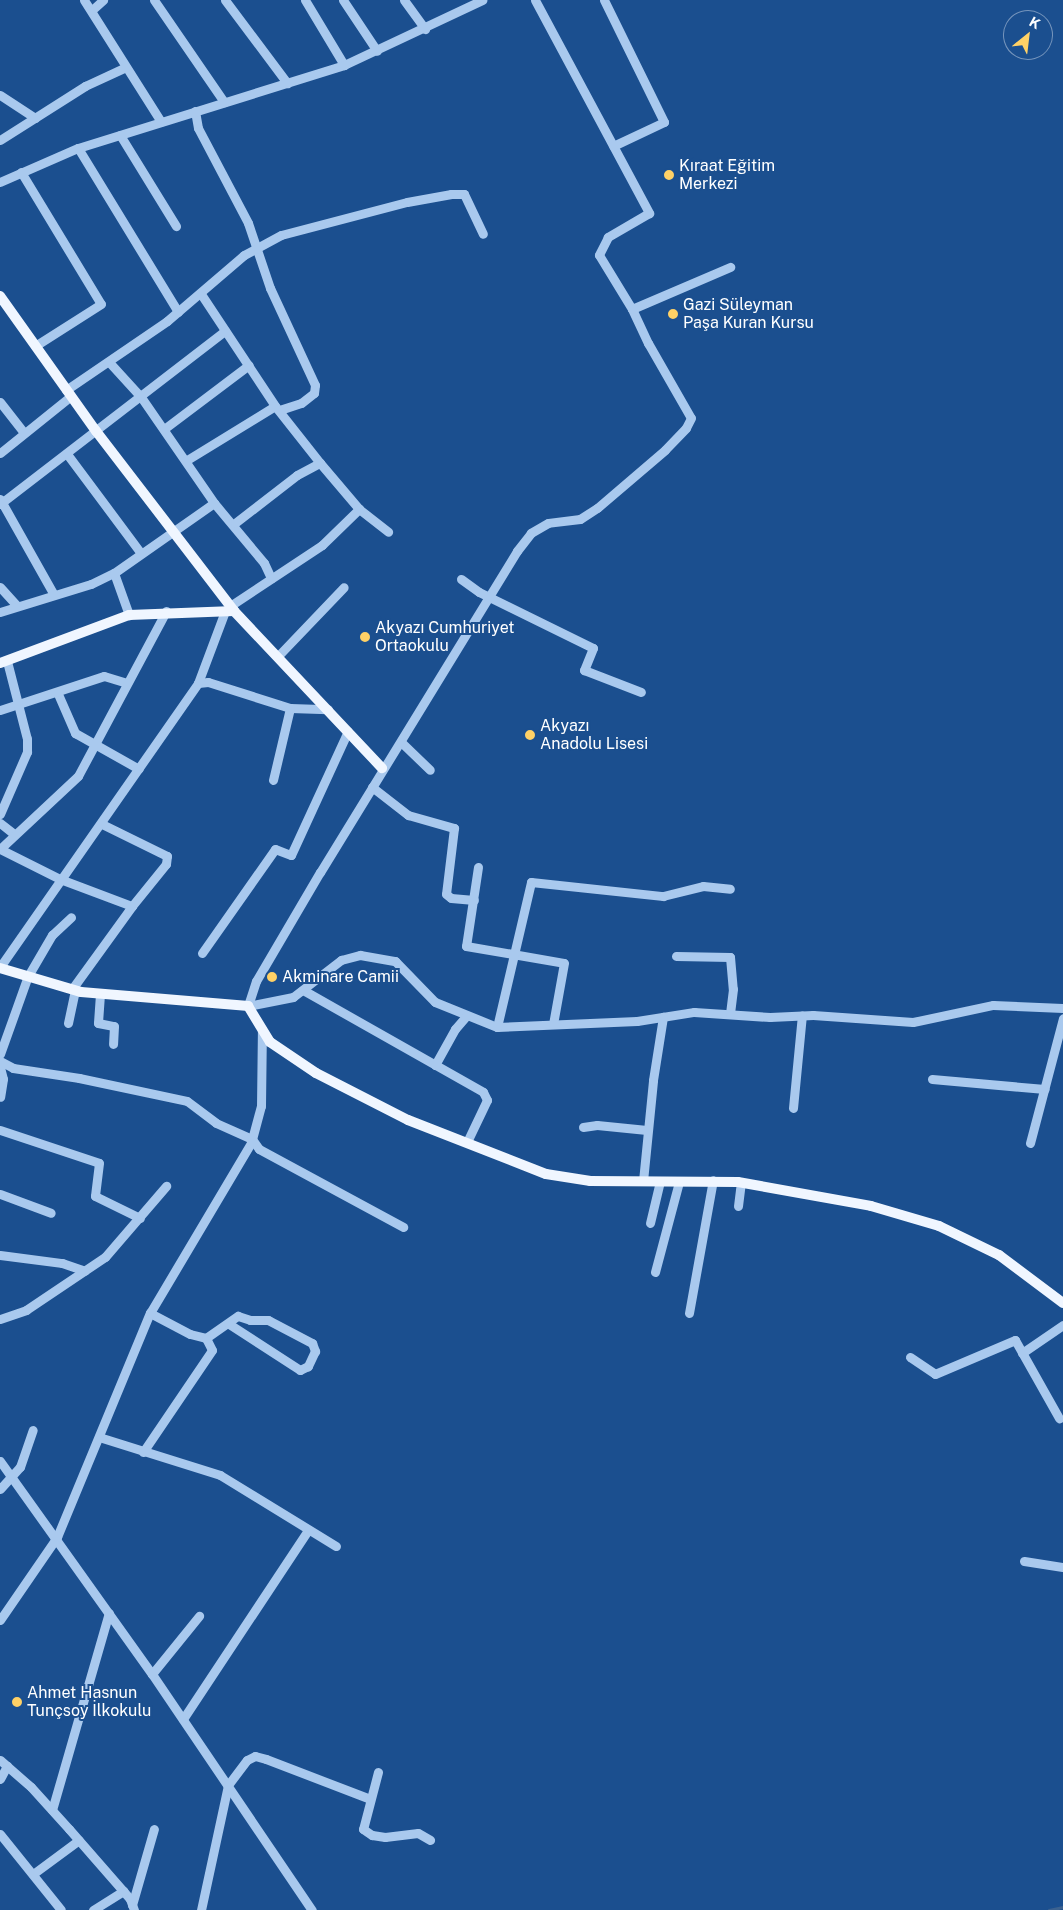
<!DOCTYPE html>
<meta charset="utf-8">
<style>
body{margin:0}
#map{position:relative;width:1063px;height:1910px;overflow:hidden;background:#1b4f8f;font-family:"Public Sans",sans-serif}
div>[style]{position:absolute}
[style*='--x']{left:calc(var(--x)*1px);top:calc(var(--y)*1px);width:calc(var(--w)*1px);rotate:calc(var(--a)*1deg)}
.stream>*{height:2.5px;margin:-1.25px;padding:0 1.25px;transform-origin:1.25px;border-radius:1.25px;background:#3c6290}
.minor>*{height:9px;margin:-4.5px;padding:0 4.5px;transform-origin:4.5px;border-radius:4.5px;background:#a9c9ee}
.major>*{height:10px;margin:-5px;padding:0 5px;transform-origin:5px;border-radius:5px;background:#f0f6ff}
.dots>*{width:14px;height:14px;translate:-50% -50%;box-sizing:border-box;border:2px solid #1b4f8f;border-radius:50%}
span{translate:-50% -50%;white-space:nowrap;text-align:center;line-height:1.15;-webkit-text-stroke:4px #1b4f8f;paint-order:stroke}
.poi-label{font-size:16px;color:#fff}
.left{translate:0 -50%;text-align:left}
.north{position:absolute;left:1003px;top:10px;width:50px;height:50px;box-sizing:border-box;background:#1b4f8f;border:1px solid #7695bc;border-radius:50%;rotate:29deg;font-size:14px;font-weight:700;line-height:20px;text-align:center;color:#fff}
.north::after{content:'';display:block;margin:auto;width:18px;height:22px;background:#ffd166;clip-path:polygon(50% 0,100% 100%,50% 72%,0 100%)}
</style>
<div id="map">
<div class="stream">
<i style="--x:1049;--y:1910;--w:14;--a:-12"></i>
</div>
<div class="minor">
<i style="--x:84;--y:0;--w:144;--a:57.7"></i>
<i style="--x:154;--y:0;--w:124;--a:55.5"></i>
<i style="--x:225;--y:0;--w:104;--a:53.2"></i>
<i style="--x:305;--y:0;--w:76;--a:59"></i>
<i style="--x:343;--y:0;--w:61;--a:56.3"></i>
<i style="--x:404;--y:0;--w:36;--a:54"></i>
<i style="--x:535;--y:0;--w:242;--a:61.8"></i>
<i style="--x:649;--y:213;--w:48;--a:149.7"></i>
<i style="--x:608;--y:237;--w:20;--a:117"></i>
<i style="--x:599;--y:255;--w:63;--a:58.6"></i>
<i style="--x:632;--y:309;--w:38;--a:65"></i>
<i style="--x:648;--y:343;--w:86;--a:60.2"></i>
<i style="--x:691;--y:418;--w:11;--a:117"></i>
<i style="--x:686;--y:428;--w:30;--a:134"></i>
<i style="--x:665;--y:450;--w:89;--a:139.5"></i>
<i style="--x:597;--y:508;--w:20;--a:147"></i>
<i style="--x:580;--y:519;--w:32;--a:173"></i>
<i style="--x:548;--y:523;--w:20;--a:150"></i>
<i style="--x:531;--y:533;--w:23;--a:128"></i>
<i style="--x:517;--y:551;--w:377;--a:121.5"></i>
<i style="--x:320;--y:872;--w:126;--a:120.4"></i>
<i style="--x:256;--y:981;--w:26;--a:108"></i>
<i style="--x:248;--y:1006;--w:46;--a:-11.3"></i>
<i style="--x:293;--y:997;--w:61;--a:-37.6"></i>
<i style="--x:341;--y:960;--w:20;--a:-15"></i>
<i style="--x:360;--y:955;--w:36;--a:10"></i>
<i style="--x:395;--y:961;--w:57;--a:45.7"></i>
<i style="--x:435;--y:1002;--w:67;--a:22"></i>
<i style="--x:497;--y:1027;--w:140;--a:-2.5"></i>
<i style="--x:637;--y:1021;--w:58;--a:-9"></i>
<i style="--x:694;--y:1012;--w:76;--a:3.8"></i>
<i style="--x:770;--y:1017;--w:43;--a:-2.7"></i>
<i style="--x:813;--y:1015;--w:100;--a:4"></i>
<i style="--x:913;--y:1022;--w:82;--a:-12"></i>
<i style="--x:993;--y:1005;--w:70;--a:2.5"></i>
<i style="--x:604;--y:0;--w:136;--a:63.8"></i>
<i style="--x:664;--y:122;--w:56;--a:154.8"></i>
<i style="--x:92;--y:10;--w:15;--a:-42"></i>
<i style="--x:0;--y:95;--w:42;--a:33.3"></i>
<i style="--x:195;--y:111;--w:17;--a:80"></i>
<i style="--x:198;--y:128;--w:107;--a:62.2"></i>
<i style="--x:248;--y:223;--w:69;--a:71.3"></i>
<i style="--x:270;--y:288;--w:107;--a:65.1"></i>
<i style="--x:315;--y:385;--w:8;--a:97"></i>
<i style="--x:314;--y:393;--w:16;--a:142"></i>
<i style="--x:301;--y:403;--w:23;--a:162"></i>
<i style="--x:120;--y:135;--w:107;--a:58.4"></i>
<i style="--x:0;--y:140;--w:101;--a:-32.4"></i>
<i style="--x:85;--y:86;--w:45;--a:-24.9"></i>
<i style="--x:78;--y:148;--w:192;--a:58.6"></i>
<i style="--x:21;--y:172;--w:154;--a:58.8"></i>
<i style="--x:101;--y:304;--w:78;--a:147.5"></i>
<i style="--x:0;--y:182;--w:85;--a:-23.6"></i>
<i style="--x:78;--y:148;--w:279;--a:-17.3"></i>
<i style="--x:344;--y:65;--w:153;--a:-25.2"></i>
<i style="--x:201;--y:294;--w:134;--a:56.5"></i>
<i style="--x:275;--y:406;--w:73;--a:51.7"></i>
<i style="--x:320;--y:463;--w:60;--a:49.7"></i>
<i style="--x:359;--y:509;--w:37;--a:38"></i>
<i style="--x:632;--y:309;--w:107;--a:-23.2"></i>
<i style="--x:109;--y:362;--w:47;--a:47.6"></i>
<i style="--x:141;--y:397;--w:129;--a:55.4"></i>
<i style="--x:214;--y:503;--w:78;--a:50.2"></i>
<i style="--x:264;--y:563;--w:17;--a:65"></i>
<i style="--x:66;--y:390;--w:122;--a:-34.3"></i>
<i style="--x:167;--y:321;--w:101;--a:-40.6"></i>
<i style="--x:244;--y:255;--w:42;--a:-28.4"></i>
<i style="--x:281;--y:235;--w:130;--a:-14.7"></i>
<i style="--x:407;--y:202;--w:45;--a:-10.3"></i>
<i style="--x:451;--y:194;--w:13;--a:0"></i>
<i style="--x:464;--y:194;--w:44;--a:64.6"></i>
<i style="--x:0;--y:402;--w:39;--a:52"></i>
<i style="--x:164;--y:429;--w:106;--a:-37"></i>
<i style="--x:0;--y:453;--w:91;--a:-38.8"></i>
<i style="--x:67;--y:454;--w:122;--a:53.3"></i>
<i style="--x:187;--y:460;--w:103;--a:-31.5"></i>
<i style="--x:0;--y:499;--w:108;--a:60.6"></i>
<i style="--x:0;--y:504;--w:284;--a:-37.6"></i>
<i style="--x:235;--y:523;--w:78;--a:-37.7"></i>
<i style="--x:297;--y:475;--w:26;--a:-28"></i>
<i style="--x:114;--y:573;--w:45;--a:70.3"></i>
<i style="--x:461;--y:579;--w:22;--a:36"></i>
<i style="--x:479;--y:592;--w:127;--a:26.2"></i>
<i style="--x:593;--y:648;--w:24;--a:112"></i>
<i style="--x:584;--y:670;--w:61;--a:21.1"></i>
<i style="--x:0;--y:587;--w:24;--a:48"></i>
<i style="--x:230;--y:606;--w:110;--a:-33.5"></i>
<i style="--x:322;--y:545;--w:52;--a:-44.2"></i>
<i style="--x:0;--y:612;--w:95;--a:-17.1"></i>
<i style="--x:91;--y:584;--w:25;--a:-26"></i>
<i style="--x:114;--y:573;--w:122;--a:-35"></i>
<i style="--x:278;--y:656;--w:95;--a:-46.3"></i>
<i style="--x:198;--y:683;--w:10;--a:-6"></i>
<i style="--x:208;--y:682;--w:86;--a:17.6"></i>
<i style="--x:290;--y:708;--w:38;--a:2"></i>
<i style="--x:58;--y:694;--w:43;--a:66.4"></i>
<i style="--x:75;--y:733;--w:73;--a:29.4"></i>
<i style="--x:0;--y:710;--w:109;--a:-18.1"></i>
<i style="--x:104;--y:676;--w:24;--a:17"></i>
<i style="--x:401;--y:742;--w:40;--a:44"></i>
<i style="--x:273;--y:780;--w:74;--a:-76.7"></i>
<i style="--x:372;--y:787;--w:46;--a:37.9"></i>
<i style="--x:408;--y:815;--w:48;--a:15.8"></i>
<i style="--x:454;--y:828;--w:66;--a:96.9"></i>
<i style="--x:446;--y:894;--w:6;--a:39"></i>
<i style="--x:451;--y:898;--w:23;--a:5"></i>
<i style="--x:0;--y:814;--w:68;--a:-66.5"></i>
<i style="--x:27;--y:752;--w:13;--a:-90"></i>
<i style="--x:27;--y:739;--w:81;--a:-104.4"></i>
<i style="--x:0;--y:823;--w:18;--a:38"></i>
<i style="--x:0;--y:849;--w:107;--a:-43.1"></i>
<i style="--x:78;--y:776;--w:187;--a:-61.9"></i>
<i style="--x:0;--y:849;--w:67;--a:26.6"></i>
<i style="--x:60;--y:879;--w:77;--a:20.6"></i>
<i style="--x:132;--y:906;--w:54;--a:-51"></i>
<i style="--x:166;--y:864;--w:8;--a:-83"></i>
<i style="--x:167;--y:856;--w:72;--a:-153.8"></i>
<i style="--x:478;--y:867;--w:80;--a:98.6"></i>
<i style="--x:466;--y:946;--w:99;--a:9.8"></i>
<i style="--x:564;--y:963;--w:62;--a:100.2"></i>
<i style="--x:202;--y:953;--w:127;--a:-54.9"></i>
<i style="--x:275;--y:849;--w:17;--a:21"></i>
<i style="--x:291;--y:855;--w:136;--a:-65.3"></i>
<i style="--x:676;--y:956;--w:54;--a:1.1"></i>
<i style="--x:730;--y:957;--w:32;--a:85"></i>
<i style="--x:733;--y:989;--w:25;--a:97"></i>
<i style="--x:0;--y:967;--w:346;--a:-55.1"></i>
<i style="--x:198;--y:683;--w:77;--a:-69.4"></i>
<i style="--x:72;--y:989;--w:102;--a:-54.1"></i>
<i style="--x:303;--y:990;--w:207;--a:29.5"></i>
<i style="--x:483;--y:1092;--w:9;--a:63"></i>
<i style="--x:487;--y:1100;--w:47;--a:115.5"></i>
<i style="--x:100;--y:994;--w:29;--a:94"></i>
<i style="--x:98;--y:1023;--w:16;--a:11"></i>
<i style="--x:114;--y:1026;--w:18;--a:93"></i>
<i style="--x:68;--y:1023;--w:34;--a:-78"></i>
<i style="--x:497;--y:1027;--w:149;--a:-76.8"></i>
<i style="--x:531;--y:882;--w:133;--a:6.1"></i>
<i style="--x:663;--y:896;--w:41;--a:-14"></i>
<i style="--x:703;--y:886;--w:27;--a:6"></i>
<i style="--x:0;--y:1054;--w:83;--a:-70.3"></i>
<i style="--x:28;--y:976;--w:48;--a:-59.7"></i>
<i style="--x:52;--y:935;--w:26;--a:-43"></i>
<i style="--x:0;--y:1061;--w:15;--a:28"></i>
<i style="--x:13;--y:1068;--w:67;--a:8.6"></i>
<i style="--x:79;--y:1078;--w:110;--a:12"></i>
<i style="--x:187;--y:1101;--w:36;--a:37"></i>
<i style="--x:216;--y:1123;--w:39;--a:24"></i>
<i style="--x:252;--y:1139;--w:12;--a:55"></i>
<i style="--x:259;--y:1149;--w:164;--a:28.4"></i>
<i style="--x:435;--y:1065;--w:41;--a:-60.9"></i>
<i style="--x:455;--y:1029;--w:18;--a:-49"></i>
<i style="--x:0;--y:1067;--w:12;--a:76"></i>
<i style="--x:3;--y:1079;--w:18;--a:99"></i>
<i style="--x:932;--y:1079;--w:113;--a:5.1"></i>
<i style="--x:793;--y:1108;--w:93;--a:-84.5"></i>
<i style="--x:583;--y:1127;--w:14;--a:-8"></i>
<i style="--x:597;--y:1125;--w:50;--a:5.7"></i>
<i style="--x:0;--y:1130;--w:104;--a:18.4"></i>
<i style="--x:99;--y:1163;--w:33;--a:97"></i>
<i style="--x:95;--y:1196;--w:50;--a:26.1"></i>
<i style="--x:1030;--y:1143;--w:129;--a:-75.2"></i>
<i style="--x:643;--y:1181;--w:101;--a:-84.3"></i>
<i style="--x:653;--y:1080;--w:64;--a:-81"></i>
<i style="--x:0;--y:1194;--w:54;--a:20.4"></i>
<i style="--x:738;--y:1206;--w:24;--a:-83"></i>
<i style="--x:650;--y:1223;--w:43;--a:-76.6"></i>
<i style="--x:0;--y:1255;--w:63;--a:7.4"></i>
<i style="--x:62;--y:1263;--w:24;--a:19"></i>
<i style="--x:655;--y:1272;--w:93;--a:-75.1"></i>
<i style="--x:150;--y:1313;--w:45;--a:27.7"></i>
<i style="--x:190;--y:1334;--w:16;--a:14"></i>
<i style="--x:206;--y:1338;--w:39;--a:-35"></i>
<i style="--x:238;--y:1316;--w:13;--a:18"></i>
<i style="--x:250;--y:1320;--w:18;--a:0"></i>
<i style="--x:268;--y:1320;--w:50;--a:27.6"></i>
<i style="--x:312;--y:1343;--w:9;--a:69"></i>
<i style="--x:315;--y:1351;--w:17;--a:115"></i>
<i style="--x:308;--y:1366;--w:9;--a:153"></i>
<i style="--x:300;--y:1370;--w:85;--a:-147.1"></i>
<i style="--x:689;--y:1313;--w:135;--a:-79.8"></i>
<i style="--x:0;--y:1319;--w:28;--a:-19"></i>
<i style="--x:26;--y:1310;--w:95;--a:-33.9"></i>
<i style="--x:105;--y:1257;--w:94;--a:-49.3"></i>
<i style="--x:1022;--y:1353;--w:50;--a:-34.3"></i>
<i style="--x:910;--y:1357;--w:30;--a:34"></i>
<i style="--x:935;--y:1374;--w:87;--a:-23"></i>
<i style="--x:1015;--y:1340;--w:90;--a:60.6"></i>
<i style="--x:99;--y:1437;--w:127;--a:17.4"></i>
<i style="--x:220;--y:1475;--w:136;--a:31.5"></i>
<i style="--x:143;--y:1452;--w:123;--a:-55.9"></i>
<i style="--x:212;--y:1350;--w:13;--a:-117"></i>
<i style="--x:0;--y:1461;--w:262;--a:54.5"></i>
<i style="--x:152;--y:1674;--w:285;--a:55.9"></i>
<i style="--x:0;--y:1489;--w:30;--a:-48"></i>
<i style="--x:20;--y:1467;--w:39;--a:-71"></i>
<i style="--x:1024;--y:1561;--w:39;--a:9"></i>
<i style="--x:0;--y:1620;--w:101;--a:-55.5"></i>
<i style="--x:57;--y:1537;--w:243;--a:-67.5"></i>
<i style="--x:150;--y:1313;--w:198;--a:-59.3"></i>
<i style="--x:251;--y:1143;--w:38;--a:-75"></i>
<i style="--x:261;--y:1106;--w:77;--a:-89.3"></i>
<i style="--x:152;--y:1674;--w:75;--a:-51"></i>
<i style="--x:183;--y:1719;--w:227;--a:-56.5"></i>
<i style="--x:0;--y:1760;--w:41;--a:41.1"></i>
<i style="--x:31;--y:1787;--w:57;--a:47.9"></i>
<i style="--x:69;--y:1829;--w:93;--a:48.9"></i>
<i style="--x:130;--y:1899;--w:12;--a:70"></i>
<i style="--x:378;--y:1772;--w:59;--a:104.7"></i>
<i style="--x:363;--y:1829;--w:11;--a:34"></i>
<i style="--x:372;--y:1835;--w:13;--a:9"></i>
<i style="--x:385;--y:1837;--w:33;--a:-7"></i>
<i style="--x:418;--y:1833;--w:14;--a:30"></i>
<i style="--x:0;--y:1779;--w:15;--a:-62"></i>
<i style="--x:52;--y:1810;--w:205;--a:-73.9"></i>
<i style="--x:0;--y:1834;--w:97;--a:51.2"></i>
<i style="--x:33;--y:1874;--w:57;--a:-36.5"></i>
<i style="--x:132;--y:1905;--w:79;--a:-73.9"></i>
<i style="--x:93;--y:1910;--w:36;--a:-32"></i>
<i style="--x:201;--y:1910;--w:128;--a:-77.8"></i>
<i style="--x:228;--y:1785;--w:31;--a:-53"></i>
<i style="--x:247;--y:1760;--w:9;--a:-27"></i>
<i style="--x:255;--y:1756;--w:11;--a:15"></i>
<i style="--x:266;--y:1759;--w:111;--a:21"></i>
</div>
<div class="major">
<i style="--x:0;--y:296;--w:166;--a:54.6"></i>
<i style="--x:96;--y:431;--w:227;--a:52.5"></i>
<i style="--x:234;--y:611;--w:216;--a:46.7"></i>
<i style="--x:0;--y:663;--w:138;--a:-20.4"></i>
<i style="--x:129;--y:615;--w:105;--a:-2.2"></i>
<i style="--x:0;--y:968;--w:84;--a:16.5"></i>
<i style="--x:81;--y:992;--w:168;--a:4.8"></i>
<i style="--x:248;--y:1006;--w:42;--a:58.6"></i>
<i style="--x:270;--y:1042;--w:55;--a:34"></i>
<i style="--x:316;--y:1073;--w:103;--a:27.1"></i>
<i style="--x:408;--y:1120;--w:148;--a:21.4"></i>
<i style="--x:546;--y:1174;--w:45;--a:9"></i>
<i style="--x:590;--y:1181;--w:148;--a:0.4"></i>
<i style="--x:738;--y:1182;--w:135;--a:10.2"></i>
<i style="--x:871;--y:1206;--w:71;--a:16.4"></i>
<i style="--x:939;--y:1226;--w:67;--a:25.8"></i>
<i style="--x:999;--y:1255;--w:80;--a:36.9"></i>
</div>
<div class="dots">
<i style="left:669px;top:175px;background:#ffd166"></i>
<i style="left:673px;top:314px;background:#ffd166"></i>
<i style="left:365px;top:637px;background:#ffd166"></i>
<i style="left:530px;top:735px;background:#ffd166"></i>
<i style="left:272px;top:977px;background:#ffd166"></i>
<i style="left:17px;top:1702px;background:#ffd166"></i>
</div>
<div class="poi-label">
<span class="left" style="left:679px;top:175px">Kıraat Eğitim<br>Merkezi</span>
<span class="left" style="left:683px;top:314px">Gazi Süleyman<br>Paşa Kuran Kursu</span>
<span class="left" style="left:375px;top:637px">Akyazı Cumhuriyet<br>Ortaokulu</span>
<span class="left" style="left:540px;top:735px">Akyazı<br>Anadolu Lisesi</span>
<span class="left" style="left:282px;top:977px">Akminare Camii</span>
<span class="left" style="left:27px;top:1702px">Ahmet Hasnun<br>Tunçsoy İlkokulu</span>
</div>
<div class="north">K</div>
</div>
